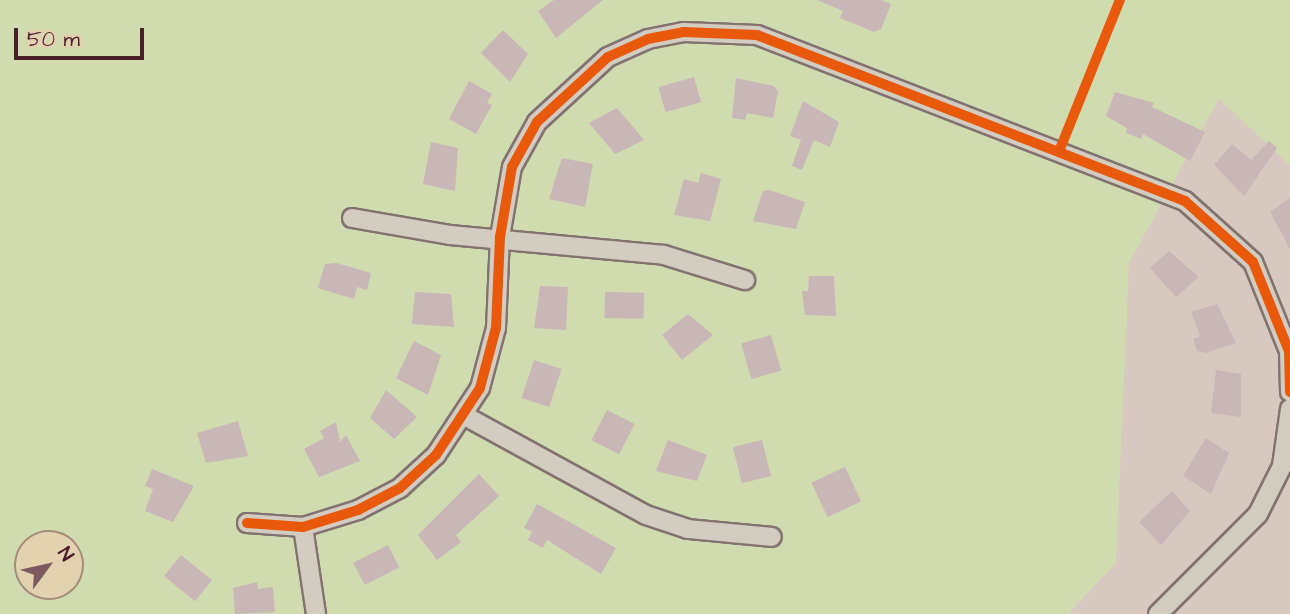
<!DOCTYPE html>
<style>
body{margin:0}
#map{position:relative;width:1290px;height:614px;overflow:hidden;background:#d8c9c0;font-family:"Architects Daughter",sans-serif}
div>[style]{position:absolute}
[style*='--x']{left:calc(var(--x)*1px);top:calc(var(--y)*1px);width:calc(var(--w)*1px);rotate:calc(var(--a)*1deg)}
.green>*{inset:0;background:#d0dbaf}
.building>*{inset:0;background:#c9b6b7;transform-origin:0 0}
.roads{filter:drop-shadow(2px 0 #827371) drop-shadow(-2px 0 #827371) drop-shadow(0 2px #827371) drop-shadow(0 -2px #827371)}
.minor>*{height:18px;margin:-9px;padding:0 9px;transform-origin:9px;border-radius:9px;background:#d3ccc0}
.cycleway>*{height:10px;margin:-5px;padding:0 5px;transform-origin:5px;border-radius:5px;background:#e8590c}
span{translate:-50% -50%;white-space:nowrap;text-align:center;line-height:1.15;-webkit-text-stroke:5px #e3d2af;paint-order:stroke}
.north{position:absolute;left:14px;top:530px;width:70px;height:70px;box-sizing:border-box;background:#e3d2af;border:2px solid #a68a7a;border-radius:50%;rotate:57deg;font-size:19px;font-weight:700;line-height:28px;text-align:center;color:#4a1f2b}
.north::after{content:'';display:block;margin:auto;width:24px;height:32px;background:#7c5a5f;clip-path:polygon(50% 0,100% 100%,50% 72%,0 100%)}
.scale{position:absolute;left:14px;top:28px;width:130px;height:32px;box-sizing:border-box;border:4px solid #4a1f2b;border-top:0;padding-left:9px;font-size:21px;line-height:24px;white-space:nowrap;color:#4a1f2b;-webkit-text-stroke:5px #e3d2af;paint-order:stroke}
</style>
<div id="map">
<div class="green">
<i style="clip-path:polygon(evenodd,0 0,1290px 0,1290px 165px,1219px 99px,1129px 263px,1116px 563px,1068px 614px,0 614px,0 0,28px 544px,70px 544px,70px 586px,28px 586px,28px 544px)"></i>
</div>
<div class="building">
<i style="clip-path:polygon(554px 0,603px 0,556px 38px,538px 11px)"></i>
<i style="clip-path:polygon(817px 0,882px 0,891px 4px,881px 29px,874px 32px,840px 18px,843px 11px)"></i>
<i style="clip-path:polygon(503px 30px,528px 54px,510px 82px,481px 53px)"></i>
<i style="left:694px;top:77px;width:26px;height:37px;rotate:74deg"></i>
<i style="clip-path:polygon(736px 78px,774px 86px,778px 91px,773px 118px,747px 113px,745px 120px,732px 118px)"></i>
<i style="clip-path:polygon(469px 81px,492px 94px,487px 103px,492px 105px,476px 134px,449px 119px)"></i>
<i style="clip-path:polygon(1115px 92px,1154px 103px,1152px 107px,1205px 132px,1190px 161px,1143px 134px,1141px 139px,1126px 133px,1127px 128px,1106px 116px)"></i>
<i style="clip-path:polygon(803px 101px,839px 122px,830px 147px,814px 140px,802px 170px,792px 166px,801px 140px,790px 136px)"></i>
<i style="clip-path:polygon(617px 108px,644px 140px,615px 154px,589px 123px)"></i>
<i style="clip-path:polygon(1269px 141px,1277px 148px,1244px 196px,1214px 165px,1232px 144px,1251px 160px)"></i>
<i style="clip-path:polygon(431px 142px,458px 148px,455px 191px,423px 184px)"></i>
<i style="clip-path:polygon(562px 158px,593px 164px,585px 207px,549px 199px)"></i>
<i style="clip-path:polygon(701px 173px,721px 179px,710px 221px,674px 215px,684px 179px,698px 183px)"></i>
<i style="clip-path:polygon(769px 190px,805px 202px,796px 229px,753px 221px,763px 191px)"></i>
<i style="clip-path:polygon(1290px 198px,1290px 249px,1270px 212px)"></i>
<i style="clip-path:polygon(1169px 251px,1199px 277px,1176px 297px,1150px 268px)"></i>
<i style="clip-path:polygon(337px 263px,371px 273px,367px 290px,357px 287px,354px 299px,318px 288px,325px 264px)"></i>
<i style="clip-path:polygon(809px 276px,834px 276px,836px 316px,805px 315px,802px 291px,808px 291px)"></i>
<i style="clip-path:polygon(540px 286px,568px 287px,566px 330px,534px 328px)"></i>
<i style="clip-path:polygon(415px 292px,451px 294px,454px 327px,412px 324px)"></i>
<i style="left:605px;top:292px;width:39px;height:26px;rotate:1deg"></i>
<i style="clip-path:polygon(1217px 304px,1236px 343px,1206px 353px,1197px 351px,1193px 339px,1200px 336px,1191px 312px)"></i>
<i style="clip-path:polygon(688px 314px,713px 335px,682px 360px,662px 335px)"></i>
<i style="left:771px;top:335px;width:37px;height:31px;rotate:74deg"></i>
<i style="clip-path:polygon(414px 341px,441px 355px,428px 395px,396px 378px)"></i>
<i style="left:534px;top:360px;width:29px;height:40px;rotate:18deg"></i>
<i style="clip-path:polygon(1216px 370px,1241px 374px,1241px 417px,1211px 413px)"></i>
<i style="clip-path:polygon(386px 390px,417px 417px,394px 439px,370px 418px)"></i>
<i style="left:607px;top:410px;width:31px;height:34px;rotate:27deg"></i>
<i style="clip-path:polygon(238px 421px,248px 456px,206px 463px,197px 433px)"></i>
<i style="clip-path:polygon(336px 422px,340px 442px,346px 435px,360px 461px,319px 477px,304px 449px,324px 438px,320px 431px)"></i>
<i style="clip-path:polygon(1206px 438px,1229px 453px,1211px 494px,1183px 476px)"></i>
<i style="clip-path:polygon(668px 440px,707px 455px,697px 481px,656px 471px)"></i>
<i style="left:762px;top:440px;width:37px;height:30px;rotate:76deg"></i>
<i style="left:845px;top:467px;width:38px;height:37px;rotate:65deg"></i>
<i style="clip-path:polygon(152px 469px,194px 486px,173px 522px,145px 511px,153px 489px,145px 486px)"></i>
<i style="clip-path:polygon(479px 474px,499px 496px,456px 535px,461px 542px,437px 560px,418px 535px)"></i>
<i style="clip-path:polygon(1172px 491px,1190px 511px,1161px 545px,1139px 522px)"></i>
<i style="clip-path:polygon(537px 504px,616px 548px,601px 574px,547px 540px,543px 548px,528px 540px,532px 532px,524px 528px)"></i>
<i style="left:388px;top:545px;width:25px;height:39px;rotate:63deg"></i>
<i style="left:181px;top:555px;width:40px;height:27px;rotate:39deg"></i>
<i style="clip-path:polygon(257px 582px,258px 589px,273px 587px,275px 612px,235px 614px,233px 588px)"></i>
</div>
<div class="roads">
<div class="minor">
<i style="--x:352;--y:218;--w:99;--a:9.8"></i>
<i style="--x:450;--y:235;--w:215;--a:5.3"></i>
<i style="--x:664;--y:255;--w:85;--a:17.2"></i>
<i style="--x:465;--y:416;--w:206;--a:28.7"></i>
<i style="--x:646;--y:515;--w:44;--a:18.4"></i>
<i style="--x:688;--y:529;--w:84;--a:5.4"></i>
<i style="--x:247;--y:523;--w:56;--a:4.1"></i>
<i style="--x:303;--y:527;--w:58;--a:-17.2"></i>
<i style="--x:358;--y:510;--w:47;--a:-27.6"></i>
<i style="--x:400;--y:488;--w:49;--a:-42.5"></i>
<i style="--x:436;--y:455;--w:80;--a:-56.7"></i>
<i style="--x:480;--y:388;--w:62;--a:-75.1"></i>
<i style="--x:496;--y:328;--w:91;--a:-87.5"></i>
<i style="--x:500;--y:237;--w:71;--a:-80.3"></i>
<i style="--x:512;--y:167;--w:51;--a:-60.9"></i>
<i style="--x:537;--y:122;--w:96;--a:-42.5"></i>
<i style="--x:608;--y:57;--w:44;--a:-24.2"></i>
<i style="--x:648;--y:39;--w:37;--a:-11"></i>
<i style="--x:684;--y:32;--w:73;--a:2.4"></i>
<i style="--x:757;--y:35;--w:459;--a:21.2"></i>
<i style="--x:1185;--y:201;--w:91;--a:41.9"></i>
<i style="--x:1253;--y:262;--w:96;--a:68"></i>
<i style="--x:1289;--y:351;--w:41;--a:88.6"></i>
<i style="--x:303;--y:527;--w:88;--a:81.5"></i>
<i style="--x:1158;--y:614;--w:141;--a:-45"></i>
<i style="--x:1258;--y:514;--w:54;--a:-63.4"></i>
<i style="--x:1282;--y:466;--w:58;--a:-82"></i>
</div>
</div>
<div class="cycleway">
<i style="--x:1060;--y:149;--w:161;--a:-68.1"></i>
<i style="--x:247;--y:523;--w:56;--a:4.1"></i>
<i style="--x:303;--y:527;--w:58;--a:-17.2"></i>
<i style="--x:358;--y:510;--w:47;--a:-27.6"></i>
<i style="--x:400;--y:488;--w:49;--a:-42.5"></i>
<i style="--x:436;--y:455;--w:80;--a:-56.7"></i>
<i style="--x:480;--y:388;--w:62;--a:-75.1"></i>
<i style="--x:496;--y:328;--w:91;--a:-87.5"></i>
<i style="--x:500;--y:237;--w:71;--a:-80.3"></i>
<i style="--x:512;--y:167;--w:51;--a:-60.9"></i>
<i style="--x:537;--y:122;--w:96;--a:-42.5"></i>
<i style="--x:608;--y:57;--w:44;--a:-24.2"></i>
<i style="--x:648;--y:39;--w:37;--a:-11"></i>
<i style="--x:684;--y:32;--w:73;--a:2.4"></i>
<i style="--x:757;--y:35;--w:459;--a:21.2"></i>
<i style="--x:1185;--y:201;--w:91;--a:41.9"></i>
<i style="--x:1253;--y:262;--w:96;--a:68"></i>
<i style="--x:1289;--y:351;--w:41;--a:88.6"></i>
</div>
<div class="north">N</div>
<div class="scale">50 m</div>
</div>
